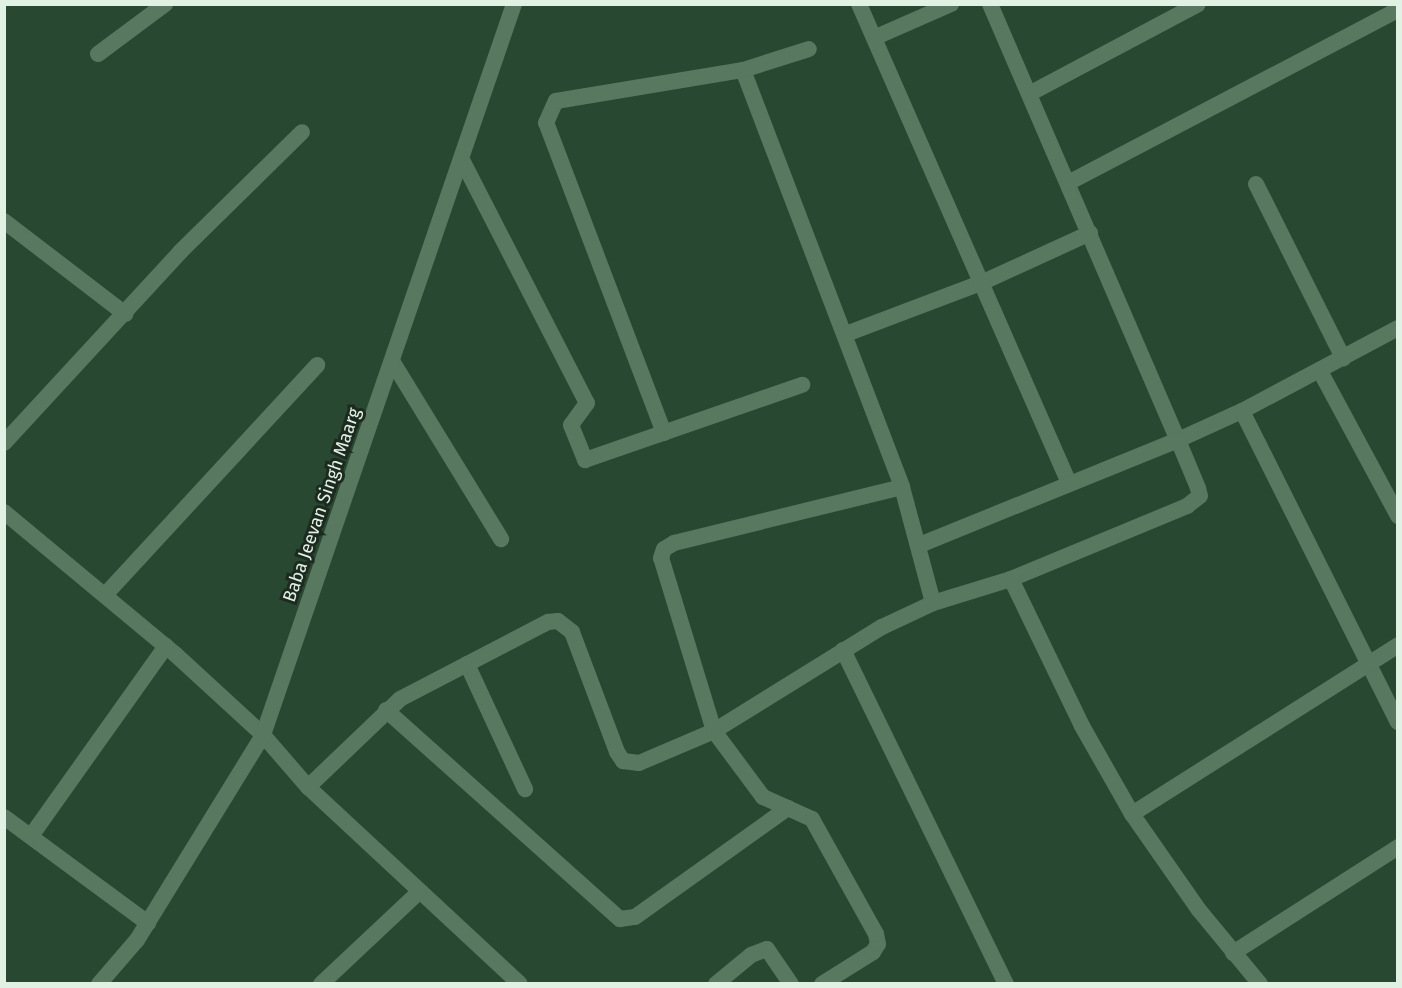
<!DOCTYPE html>
<style>
body{margin:0}
#map{position:relative;width:1402px;height:988px;overflow:hidden;background:#294832;font-family:"Fira Sans",sans-serif}
div>[style]{position:absolute}
[style*='--x']{left:calc(var(--x)*1px);top:calc(var(--y)*1px);width:calc(var(--w)*1px);rotate:calc(var(--a)*1deg)}
.minor>*{height:16px;margin:-8px;padding:0 8px;transform-origin:8px;border-radius:8px;background:#587860}
.tertiary>*{height:16px;margin:-8px;padding:0 8px;transform-origin:8px;border-radius:8px;background:#587860}
span{translate:-50% -50%;white-space:nowrap;text-align:center;line-height:1.15;-webkit-text-stroke:6px #1d2a20;paint-order:stroke}
.street-label{font-size:18px;color:#e1f2e4}
.frame{position:absolute;inset:0;border:6px solid #e1f2e4;pointer-events:none}
</style>
<div id="map">
<div class="minor">
<i style="--x:859;--y:4;--w:523;--a:66.33"></i>
<i style="--x:990;--y:4;--w:475;--a:66.7"></i>
<i style="--x:1178;--y:440;--w:70;--a:-24.4"></i>
<i style="--x:1242;--y:411;--w:177;--a:-28"></i>
<i style="--x:876;--y:37;--w:82;--a:-23.7"></i>
<i style="--x:98;--y:54;--w:84;--a:-36.7"></i>
<i style="--x:743;--y:70;--w:446;--a:69.1"></i>
<i style="--x:902;--y:487;--w:120;--a:75"></i>
<i style="--x:1029;--y:94;--w:191;--a:-28"></i>
<i style="--x:462;--y:160;--w:273;--a:62.8"></i>
<i style="--x:587;--y:403;--w:27;--a:126"></i>
<i style="--x:571;--y:425;--w:38;--a:68"></i>
<i style="--x:585;--y:460;--w:230;--a:-19.1"></i>
<i style="--x:1068;--y:183;--w:373;--a:-27.7"></i>
<i style="--x:1256;--y:184;--w:195;--a:63.4"></i>
<i style="--x:4;--y:221;--w:153;--a:37.5"></i>
<i style="--x:846;--y:334;--w:144;--a:-20.7"></i>
<i style="--x:981;--y:283;--w:120;--a:-24.6"></i>
<i style="--x:392;--y:361;--w:209;--a:58.5"></i>
<i style="--x:1320;--y:371;--w:165;--a:61.7"></i>
<i style="--x:1242;--y:411;--w:348;--a:63.4"></i>
<i style="--x:664;--y:433;--w:332;--a:-110.8"></i>
<i style="--x:546;--y:123;--w:24;--a:-66"></i>
<i style="--x:556;--y:101;--w:190;--a:-9.4"></i>
<i style="--x:743;--y:70;--w:69;--a:-17.7"></i>
<i style="--x:4;--y:443;--w:260;--a:-47.3"></i>
<i style="--x:180;--y:252;--w:171;--a:-44.5"></i>
<i style="--x:4;--y:512;--w:222;--a:39.7"></i>
<i style="--x:175;--y:654;--w:120;--a:42.6"></i>
<i style="--x:263;--y:735;--w:69;--a:49.1"></i>
<i style="--x:308;--y:787;--w:289;--a:42.9"></i>
<i style="--x:1011;--y:579;--w:163;--a:64.2"></i>
<i style="--x:1082;--y:726;--w:101;--a:60.4"></i>
<i style="--x:1132;--y:814;--w:117;--a:55.1"></i>
<i style="--x:1199;--y:910;--w:96;--a:50.5"></i>
<i style="--x:105;--y:595;--w:313;--a:-47.3"></i>
<i style="--x:843;--y:650;--w:372;--a:64"></i>
<i style="--x:467;--y:664;--w:138;--a:65.1"></i>
<i style="--x:386;--y:710;--w:314;--a:41.8"></i>
<i style="--x:620;--y:919;--w:15;--a:-8"></i>
<i style="--x:635;--y:917;--w:188;--a:-35.5"></i>
<i style="--x:308;--y:787;--w:127;--a:-43.7"></i>
<i style="--x:400;--y:699;--w:167;--a:-27.5"></i>
<i style="--x:548;--y:622;--w:10;--a:-6"></i>
<i style="--x:558;--y:621;--w:18;--a:38"></i>
<i style="--x:572;--y:632;--w:128;--a:69.4"></i>
<i style="--x:617;--y:752;--w:11;--a:56"></i>
<i style="--x:623;--y:761;--w:16;--a:7"></i>
<i style="--x:639;--y:763;--w:82;--a:-23.1"></i>
<i style="--x:714;--y:731;--w:198;--a:-31.8"></i>
<i style="--x:882;--y:627;--w:56;--a:-25.2"></i>
<i style="--x:933;--y:603;--w:82;--a:-17.1"></i>
<i style="--x:1011;--y:579;--w:191;--a:-22.5"></i>
<i style="--x:1187;--y:506;--w:16;--a:-38"></i>
<i style="--x:1200;--y:496;--w:8;--a:-104"></i>
<i style="--x:1198;--y:488;--w:52;--a:-112.6"></i>
<i style="--x:1178;--y:440;--w:279;--a:157.9"></i>
<i style="--x:1132;--y:814;--w:315;--a:-32.4"></i>
<i style="--x:4;--y:817;--w:179;--a:36.4"></i>
<i style="--x:31;--y:836;--w:233;--a:-54.6"></i>
<i style="--x:1233;--y:953;--w:196;--a:-32.7"></i>
<i style="--x:321;--y:984;--w:134;--a:-43.2"></i>
<i style="--x:716;--y:984;--w:45;--a:-39.6"></i>
<i style="--x:751;--y:955;--w:17;--a:-21"></i>
<i style="--x:767;--y:949;--w:42;--a:55.6"></i>
<i style="--x:822;--y:984;--w:60;--a:-32.1"></i>
<i style="--x:873;--y:952;--w:9;--a:-58"></i>
<i style="--x:878;--y:944;--w:10;--a:-101"></i>
<i style="--x:876;--y:934;--w:132;--a:-119.1"></i>
<i style="--x:812;--y:819;--w:54;--a:-155.8"></i>
<i style="--x:763;--y:797;--w:82;--a:-126.6"></i>
<i style="--x:714;--y:731;--w:181;--a:-107"></i>
<i style="--x:661;--y:558;--w:9;--a:-72"></i>
<i style="--x:664;--y:549;--w:12;--a:-31"></i>
<i style="--x:674;--y:543;--w:235;--a:-13.8"></i>
</div>
<div class="tertiary">
<i style="--x:99;--y:984;--w:58;--a:-49.2"></i>
<i style="--x:137;--y:940;--w:241;--a:-58.4"></i>
<i style="--x:263;--y:735;--w:773;--a:-71.05"></i>
</div>
<div class="street-label">
<span style="left:322px;top:505px;rotate:-71deg">Baba Jeevan Singh Maarg</span>
</div>
<div class="frame"></div>
</div>
